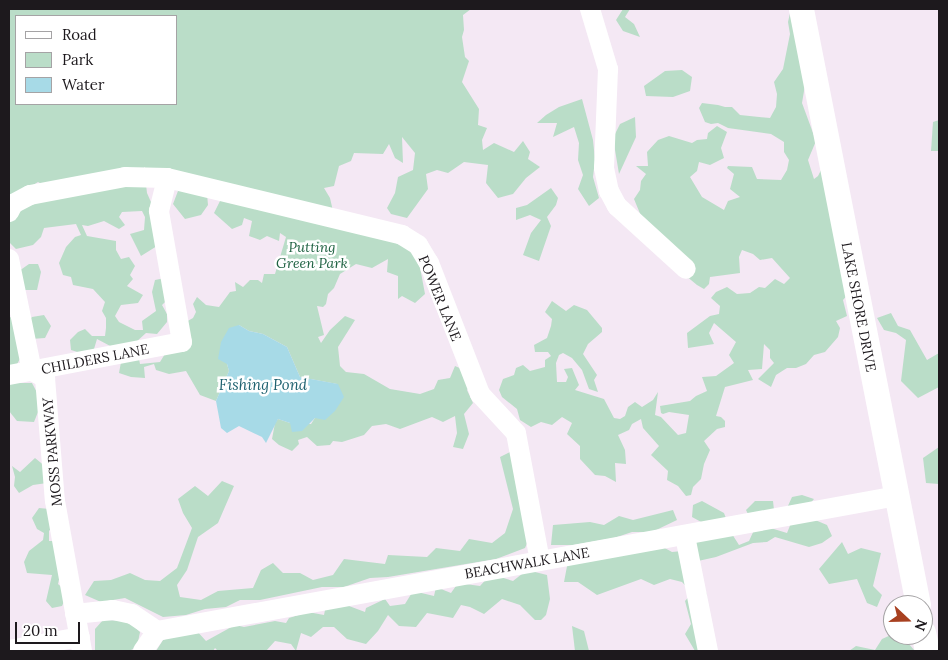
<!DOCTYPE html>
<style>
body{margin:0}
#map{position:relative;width:948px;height:660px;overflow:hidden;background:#f4e8f4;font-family:Lora,serif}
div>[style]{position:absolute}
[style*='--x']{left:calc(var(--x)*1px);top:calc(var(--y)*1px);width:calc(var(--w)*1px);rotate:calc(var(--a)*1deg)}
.green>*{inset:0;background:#baddc8}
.water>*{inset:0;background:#a7dae7}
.minor>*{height:20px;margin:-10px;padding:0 10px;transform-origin:10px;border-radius:10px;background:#fff}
.tertiary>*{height:25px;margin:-12.5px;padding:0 12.5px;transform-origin:12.5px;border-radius:12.5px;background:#fff}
span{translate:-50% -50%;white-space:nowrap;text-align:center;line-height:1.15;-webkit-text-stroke:5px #fff;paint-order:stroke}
.park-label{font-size:14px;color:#1f6242;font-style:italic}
.street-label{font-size:14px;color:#1d191d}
.water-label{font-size:15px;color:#1e616f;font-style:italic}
.frame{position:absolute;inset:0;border:10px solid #1d191d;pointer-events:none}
.legend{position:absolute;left:15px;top:15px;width:162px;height:90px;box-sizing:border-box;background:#fff;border:1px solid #a5a3a5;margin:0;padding:6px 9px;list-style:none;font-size:15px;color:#1d191d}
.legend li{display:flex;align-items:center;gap:10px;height:25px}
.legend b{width:25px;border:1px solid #a5a3a5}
.north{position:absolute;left:883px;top:595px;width:50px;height:50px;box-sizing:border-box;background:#fff;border:1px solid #a5a3a5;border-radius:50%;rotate:111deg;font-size:14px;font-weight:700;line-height:20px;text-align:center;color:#1d191d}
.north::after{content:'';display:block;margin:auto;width:18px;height:22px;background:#a84020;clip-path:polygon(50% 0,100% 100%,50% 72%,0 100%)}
.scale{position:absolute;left:15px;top:622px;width:65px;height:22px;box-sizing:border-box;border:2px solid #1d191d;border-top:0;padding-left:6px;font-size:15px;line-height:18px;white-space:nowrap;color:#1d191d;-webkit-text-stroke:4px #fff;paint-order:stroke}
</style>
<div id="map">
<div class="green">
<i style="clip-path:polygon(evenodd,9px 9px,471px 9px,463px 15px,464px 30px,462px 37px,465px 57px,469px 61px,462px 82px,479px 109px,478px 125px,487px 128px,482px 140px,483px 150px,494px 143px,514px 152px,523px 141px,530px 152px,528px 159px,540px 167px,526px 178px,513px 194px,498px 198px,486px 183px,488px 165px,464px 162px,448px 173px,437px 170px,426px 174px,428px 189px,407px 218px,391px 214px,387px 208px,395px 193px,398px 177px,413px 170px,415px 153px,402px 137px,403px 163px,395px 158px,389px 144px,383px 154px,354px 153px,351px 161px,339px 166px,334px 186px,324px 188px,330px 198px,336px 224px,391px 232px,415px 252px,419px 262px,425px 294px,415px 303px,402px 296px,398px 299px,398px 276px,387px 272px,388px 259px,372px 268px,356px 264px,340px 274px,334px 288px,328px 294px,326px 304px,323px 307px,317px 306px,324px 335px,318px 337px,321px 343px,330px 330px,345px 316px,355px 320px,338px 347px,340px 366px,346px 372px,364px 374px,390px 389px,420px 394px,434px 389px,438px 380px,450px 378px,455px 366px,478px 376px,467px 390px,473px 403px,464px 414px,469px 434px,463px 449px,453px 447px,457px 433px,455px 416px,443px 422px,432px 417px,400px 429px,386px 424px,372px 426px,364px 435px,342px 442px,333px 441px,330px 445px,317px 446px,307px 437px,298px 440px,299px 444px,292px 451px,279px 445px,272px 439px,275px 423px,278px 419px,290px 423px,311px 424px,337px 384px,300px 377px,287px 347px,263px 334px,249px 331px,239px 325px,227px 364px,229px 371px,216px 401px,200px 395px,186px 371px,169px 374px,156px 370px,154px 364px,144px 367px,145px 378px,131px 377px,119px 373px,121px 362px,139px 359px,140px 364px,160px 362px,184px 323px,193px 318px,196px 312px,193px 304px,197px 297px,206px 305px,219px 307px,230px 292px,236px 291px,235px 282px,243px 287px,250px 280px,258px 280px,262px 283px,264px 274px,275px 274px,286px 237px,280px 233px,279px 241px,267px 236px,260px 240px,249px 236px,252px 221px,244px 218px,242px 225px,232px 229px,214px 213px,221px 199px,207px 194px,208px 205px,201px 215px,185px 219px,173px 204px,178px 191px,144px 167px,147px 193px,154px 209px,157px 246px,141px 256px,130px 234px,144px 230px,145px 217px,142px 211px,122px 212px,119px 217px,125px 225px,119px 229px,104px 221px,88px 226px,82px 225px,87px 236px,116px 241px,116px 250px,121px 259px,129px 257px,135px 266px,130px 275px,133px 279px,127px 286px,143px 295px,138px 303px,121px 305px,115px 316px,119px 322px,135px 330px,143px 330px,142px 321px,156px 311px,152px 292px,155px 280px,165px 278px,168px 299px,162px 305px,167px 314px,167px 322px,157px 334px,146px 333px,135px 343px,114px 348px,97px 339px,94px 349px,84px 354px,71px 350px,70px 340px,78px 332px,85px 329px,92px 336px,105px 336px,106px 328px,106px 318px,102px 311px,105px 302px,93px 289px,73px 285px,71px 277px,63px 275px,59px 263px,66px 247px,75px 237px,81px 235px,76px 224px,44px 228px,41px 237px,33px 245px,16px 249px,9px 242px,9px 215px,47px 187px,38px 182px,9px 200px,9px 9px,16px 16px,176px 16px,176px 104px,16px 104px,16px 16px)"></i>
<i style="clip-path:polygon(623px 9px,630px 9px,625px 17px,634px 24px,640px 37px,623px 31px,616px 20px)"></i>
<i style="clip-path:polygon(790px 13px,805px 85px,802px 103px,816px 141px,808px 160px,814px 179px,818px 176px,823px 166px,851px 291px,843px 300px,847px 316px,836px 321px,840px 328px,838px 337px,825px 352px,814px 355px,806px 364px,796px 368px,787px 368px,776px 375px,771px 387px,758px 379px,774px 363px,770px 358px,770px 350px,764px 344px,762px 369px,748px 370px,753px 380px,725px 387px,716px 416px,721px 417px,725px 421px,725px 427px,717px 429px,704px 441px,710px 450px,704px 464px,701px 479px,693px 487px,691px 495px,686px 496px,678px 486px,667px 480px,668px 471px,651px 455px,659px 446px,643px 428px,641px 419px,632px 424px,629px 430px,618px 435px,625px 450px,626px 464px,615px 463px,616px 482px,605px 476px,595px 475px,580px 459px,580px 446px,567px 434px,572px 423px,562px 417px,552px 425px,541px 422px,531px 427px,520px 420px,517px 409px,502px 397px,499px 390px,503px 379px,514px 375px,516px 368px,523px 365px,530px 371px,545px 367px,545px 360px,551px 356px,548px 352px,535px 352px,534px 345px,547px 338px,551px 326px,552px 319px,545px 312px,552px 301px,566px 311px,574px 305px,587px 310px,602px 328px,602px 332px,588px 344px,583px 354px,597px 375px,594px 380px,598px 392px,589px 389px,582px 370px,572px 358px,563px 353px,559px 355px,556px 363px,557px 382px,566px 382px,568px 377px,564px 369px,572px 368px,579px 385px,575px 390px,604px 399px,614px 418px,620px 419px,625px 416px,628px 407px,635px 402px,642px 407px,653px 400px,658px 392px,655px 415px,661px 417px,678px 435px,686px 433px,689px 415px,669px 412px,663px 414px,661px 413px,660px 406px,690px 401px,696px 396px,707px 391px,702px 377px,716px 376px,734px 363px,729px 355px,736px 342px,714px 323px,709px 333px,714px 344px,688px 348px,687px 333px,710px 316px,719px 314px,720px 306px,711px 298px,716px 292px,727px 287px,737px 294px,750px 293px,759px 287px,765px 288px,775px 279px,784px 284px,790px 278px,772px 258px,760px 260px,753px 254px,742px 250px,739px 257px,740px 273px,710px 277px,709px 284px,704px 289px,697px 285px,685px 275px,641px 216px,634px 199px,640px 190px,641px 181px,646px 174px,636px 166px,648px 166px,647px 152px,658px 140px,669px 136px,692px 143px,697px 140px,707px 139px,708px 133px,717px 126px,727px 132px,721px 148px,724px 158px,710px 165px,699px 162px,697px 171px,690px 177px,702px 197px,724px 210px,728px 201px,740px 197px,730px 189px,734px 174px,727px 168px,728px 166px,752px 167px,757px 179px,781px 180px,787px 170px,789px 160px,784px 152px,784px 142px,771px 134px,728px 128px,718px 123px,711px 124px,705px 122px,699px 108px,702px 103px,718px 105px,725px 107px,732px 107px,740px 115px,770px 118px,776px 107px,777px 94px,774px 82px,783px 69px,790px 34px,788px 22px)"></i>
<i style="clip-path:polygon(682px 70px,692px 77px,690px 91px,673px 97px,646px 96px,644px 86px,665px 71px)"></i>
<i style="clip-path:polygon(582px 99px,593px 140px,595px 160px,593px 177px,599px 198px,589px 206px,578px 189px,583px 175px,578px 160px,579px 143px,574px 127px,553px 137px,557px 123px,537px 123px,546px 115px,559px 107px)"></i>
<i style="clip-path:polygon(635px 117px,636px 137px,619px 174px,613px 138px,620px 124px)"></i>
<i style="clip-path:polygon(939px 120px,939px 151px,931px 151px,933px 122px)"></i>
<i style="clip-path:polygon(551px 188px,558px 198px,556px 205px,547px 217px,551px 226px,539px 261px,523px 255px,531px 233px,541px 220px,530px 215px,516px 220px,516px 208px,527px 205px)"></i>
<i style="clip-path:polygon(29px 264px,38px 264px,41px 272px,37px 290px,24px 290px,19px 271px)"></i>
<i style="clip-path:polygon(891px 313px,898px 326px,910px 330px,927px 360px,939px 353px,939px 387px,918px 398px,901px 381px,906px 340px,896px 333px,884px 330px,877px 318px)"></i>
<i style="clip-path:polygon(44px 315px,51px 326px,45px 338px,31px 339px,16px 366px,9px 365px,10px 317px,27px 323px,32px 317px)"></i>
<i style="clip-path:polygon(9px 383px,32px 383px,42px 402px,34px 422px,17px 421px,9px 411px)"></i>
<i style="clip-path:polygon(939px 447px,939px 484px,926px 483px,923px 458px)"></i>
<i style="clip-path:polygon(512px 451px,531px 534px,525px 548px,496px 559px,388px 577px,370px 578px,344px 587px,322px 587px,260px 600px,240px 600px,226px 607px,205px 609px,186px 615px,163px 617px,125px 598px,101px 602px,85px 595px,94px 581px,111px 580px,130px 573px,145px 580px,160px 581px,177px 568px,192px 528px,183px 513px,178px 499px,195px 486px,208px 496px,222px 481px,234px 486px,218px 523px,198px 537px,187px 570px,177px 585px,180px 597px,201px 600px,218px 591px,253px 588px,261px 570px,273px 563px,283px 573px,300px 573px,313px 580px,333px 575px,344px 559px,385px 564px,388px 555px,427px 557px,436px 548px,460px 551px,469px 539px,492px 543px,505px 533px,513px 509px,500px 457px)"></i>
<i style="clip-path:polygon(35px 458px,46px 467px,47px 483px,33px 485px,19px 493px,14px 486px,15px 477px,12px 466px,20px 472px)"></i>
<i style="clip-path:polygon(802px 495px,814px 499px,808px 506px,808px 517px,827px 525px,832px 536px,822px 543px,809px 547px,775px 537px,767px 542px,753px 543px,716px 557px,698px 561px,707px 596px,709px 651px,695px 651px,685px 634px,691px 624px,685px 601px,692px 593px,682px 582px,670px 579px,654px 585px,641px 579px,597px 595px,578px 582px,564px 582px,568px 561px,663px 547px,672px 552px,692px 550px,703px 523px,692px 517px,693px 505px,702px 501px,724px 513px,732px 534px,739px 545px,749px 541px,755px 528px,746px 510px,755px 501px,773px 501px,774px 510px,764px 526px,787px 533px,791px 523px,787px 508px,792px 497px)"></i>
<i style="clip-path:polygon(39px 508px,50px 509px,54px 525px,49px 531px,49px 541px,53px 541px,62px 566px,58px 584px,68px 593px,62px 606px,52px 608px,46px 601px,52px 575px,27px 573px,24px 562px,29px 551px,43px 540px,44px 533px,37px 529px,32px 518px)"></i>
<i style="clip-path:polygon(673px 510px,677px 520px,652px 532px,632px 532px,614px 538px,573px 545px,551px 545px,553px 525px,590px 522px,604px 525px,619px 516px,633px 520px)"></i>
<i style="clip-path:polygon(842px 542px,848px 554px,861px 548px,881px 553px,873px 586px,882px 595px,877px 607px,867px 603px,857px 579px,829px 584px,819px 569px)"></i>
<i style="clip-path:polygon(527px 570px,547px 575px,550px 599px,546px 615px,541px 620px,535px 620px,520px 605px,502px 599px,484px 614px,470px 607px,461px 605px,453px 618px,427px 613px,416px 627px,399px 626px,388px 615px,378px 631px,366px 644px,347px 639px,334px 627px,323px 627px,311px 637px,301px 633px,296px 651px,291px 644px,275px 641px,266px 651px,218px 651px,215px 648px,213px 651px,156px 651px,163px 640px,183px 632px,196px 630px,206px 641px,235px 625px,244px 627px,275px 621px,286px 623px,289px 618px,308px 612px,324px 615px,325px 610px,341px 603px,365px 612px,366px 608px,385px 599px,390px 606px,405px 604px,413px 591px,434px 596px,436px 587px,451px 593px,458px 583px,480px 586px,491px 574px,513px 581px)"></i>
<i style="clip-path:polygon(103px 620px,128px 621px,140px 632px,137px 647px,129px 651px,95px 651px,95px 629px)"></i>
<i style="clip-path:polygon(572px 626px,584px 631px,589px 651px,575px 651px)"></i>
<i style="clip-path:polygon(893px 634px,901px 635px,915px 651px,849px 651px,856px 646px,875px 650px,882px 639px)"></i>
</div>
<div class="water">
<i style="clip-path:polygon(239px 325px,249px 331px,263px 334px,287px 347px,300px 377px,338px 384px,344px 397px,335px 411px,325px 420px,315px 418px,302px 431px,292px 432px,290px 423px,278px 419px,266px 443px,262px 437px,239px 426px,227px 433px,221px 428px,216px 401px,229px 371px,227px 364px,218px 359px,221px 342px,229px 328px)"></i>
</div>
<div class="minor">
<i style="--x:590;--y:9;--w:63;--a:73.3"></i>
<i style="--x:608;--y:69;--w:99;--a:92.3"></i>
<i style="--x:604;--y:168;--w:24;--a:78"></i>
<i style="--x:609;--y:191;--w:17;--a:62"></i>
<i style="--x:617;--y:206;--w:93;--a:42.4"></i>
<i style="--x:9;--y:212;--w:9;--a:-63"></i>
<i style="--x:13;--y:204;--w:19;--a:-28"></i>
<i style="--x:30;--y:195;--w:97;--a:-10.7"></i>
<i style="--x:125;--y:177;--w:42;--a:1.4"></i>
<i style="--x:9;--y:259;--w:114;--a:78.4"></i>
<i style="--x:32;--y:371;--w:15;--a:28"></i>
<i style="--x:45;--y:378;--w:123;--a:85.4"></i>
<i style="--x:55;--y:501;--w:152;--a:79.8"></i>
<i style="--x:9;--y:375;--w:176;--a:-10.8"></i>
<i style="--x:182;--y:342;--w:133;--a:-100"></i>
<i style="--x:159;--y:211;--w:34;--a:-76"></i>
<i style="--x:167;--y:178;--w:242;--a:13.6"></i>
<i style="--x:402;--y:235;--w:19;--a:32"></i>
<i style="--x:418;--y:245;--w:21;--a:59"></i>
<i style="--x:429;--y:263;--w:141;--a:68.7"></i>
<i style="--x:480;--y:394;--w:53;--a:47.3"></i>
<i style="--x:516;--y:433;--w:130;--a:79.4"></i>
<i style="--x:685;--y:536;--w:117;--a:78.7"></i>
<i style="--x:75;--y:614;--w:38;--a:-6"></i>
<i style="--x:113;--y:610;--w:19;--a:12"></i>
<i style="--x:132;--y:614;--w:30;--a:34"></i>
<i style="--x:157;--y:631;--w:752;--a:-10.34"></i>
<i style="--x:9;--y:650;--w:72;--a:-10.4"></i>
<i style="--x:143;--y:651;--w:24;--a:-55"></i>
</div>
<div class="tertiary">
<i style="--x:801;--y:9;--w:607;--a:78.89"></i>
<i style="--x:923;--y:632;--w:19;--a:78"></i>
</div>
<div class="park-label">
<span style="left:312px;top:255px">Putting<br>Green Park</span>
</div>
<div class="street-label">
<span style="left:440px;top:298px;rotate:68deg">POWER LANE</span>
<span style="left:859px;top:307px;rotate:79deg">LAKE SHORE DRIVE</span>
<span style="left:95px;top:359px;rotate:-11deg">CHILDERS LANE</span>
<span style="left:52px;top:452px;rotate:-95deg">MOSS PARKWAY</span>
<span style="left:527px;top:563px;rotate:-10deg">BEACHWALK LANE</span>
</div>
<div class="water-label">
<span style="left:263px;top:385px">Fishing Pond</span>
</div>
<div class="frame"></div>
<ul class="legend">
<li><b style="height:6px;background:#fff"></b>Road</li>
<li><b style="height:14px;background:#baddc8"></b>Park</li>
<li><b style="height:14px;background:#a7dae7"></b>Water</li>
</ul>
<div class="north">N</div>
<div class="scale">20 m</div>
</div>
